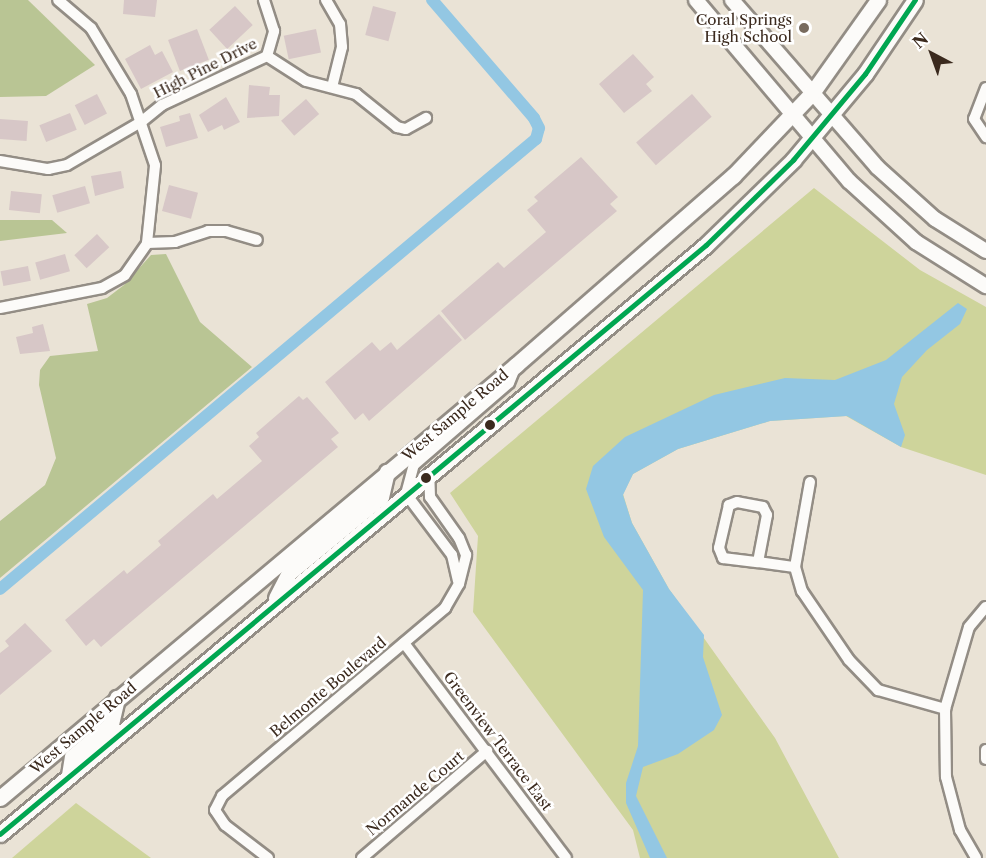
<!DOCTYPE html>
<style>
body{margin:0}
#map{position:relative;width:986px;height:858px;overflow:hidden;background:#eae3d6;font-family:"Libre Caslon Text",serif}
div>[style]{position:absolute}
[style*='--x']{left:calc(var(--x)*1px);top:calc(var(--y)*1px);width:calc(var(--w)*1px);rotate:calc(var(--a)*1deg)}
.green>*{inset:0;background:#ced49b}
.forest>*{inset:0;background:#b9c594}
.water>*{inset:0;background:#93c7e3}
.canal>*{height:12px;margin:-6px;padding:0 6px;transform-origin:6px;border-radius:6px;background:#93c7e3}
.building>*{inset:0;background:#d7c7c7;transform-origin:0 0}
.roads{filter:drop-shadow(2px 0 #938d85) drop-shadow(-2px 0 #938d85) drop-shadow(0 2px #938d85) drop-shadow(0 -2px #938d85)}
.minor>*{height:10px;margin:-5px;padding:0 5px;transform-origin:5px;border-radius:5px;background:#fcfbf9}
.secondary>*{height:14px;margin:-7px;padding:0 7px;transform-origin:7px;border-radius:7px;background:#fcfbf9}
.primary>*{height:15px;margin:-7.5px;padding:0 7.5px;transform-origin:7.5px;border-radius:7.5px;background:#fcfbf9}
.bus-1>*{height:4.5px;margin:-2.25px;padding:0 2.25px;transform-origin:2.25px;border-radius:2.25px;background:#00a651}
.dots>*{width:16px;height:16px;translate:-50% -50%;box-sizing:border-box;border:3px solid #fff;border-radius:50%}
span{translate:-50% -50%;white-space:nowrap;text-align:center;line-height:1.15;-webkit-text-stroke:5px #fff;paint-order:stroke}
.poi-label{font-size:15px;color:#3b2a1e}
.right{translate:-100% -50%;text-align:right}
.street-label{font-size:15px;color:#3b2a1e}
.north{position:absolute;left:902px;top:24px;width:60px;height:60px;-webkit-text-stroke:4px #fff;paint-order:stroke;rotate:319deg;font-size:16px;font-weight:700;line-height:24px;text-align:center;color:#3b2a1e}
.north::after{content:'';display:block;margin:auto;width:21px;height:27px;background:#3b2a1e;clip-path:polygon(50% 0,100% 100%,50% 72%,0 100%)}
</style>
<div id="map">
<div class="green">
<i style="clip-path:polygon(814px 188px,920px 270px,986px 307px,986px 475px,901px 447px,846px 416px,770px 421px,678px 449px,633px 474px,623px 494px,632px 523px,669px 589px,775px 738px,839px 858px,640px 858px,633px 830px,473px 612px,478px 536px,450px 493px)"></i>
<i style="clip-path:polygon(76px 803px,151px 858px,12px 858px)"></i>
</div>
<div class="forest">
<i style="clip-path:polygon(0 0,28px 0,95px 65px,46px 96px,0 97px)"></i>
<i style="clip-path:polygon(0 220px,52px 220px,67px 233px,0 241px)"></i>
<i style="clip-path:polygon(166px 254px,200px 322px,252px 367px,0 578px,0 521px,45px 485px,56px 458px,39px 385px,40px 370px,50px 356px,98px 351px,87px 304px,107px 298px,124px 285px,151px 255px)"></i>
</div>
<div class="water">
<i style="clip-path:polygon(958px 303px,967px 309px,960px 324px,927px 350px,902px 377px,894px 404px,905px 435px,901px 447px,847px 416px,770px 421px,678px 449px,633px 474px,623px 495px,632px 523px,669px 589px,704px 635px,703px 657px,722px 715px,714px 730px,678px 754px,643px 767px,636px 796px,667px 858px,650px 858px,626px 803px,626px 783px,638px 746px,643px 590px,604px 537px,586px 489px,593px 466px,625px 437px,714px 395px,785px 378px,835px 380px,886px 360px)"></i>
</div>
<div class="canal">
<i style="--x:0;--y:589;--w:700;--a:-40.02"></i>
<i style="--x:536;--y:139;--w:11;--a:-75"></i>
<i style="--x:539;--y:128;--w:11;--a:-117"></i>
<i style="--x:534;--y:118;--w:156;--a:-130.8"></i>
</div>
<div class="building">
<i style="clip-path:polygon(124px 0,157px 0,155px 17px,123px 14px)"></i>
<i style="left:235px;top:6px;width:26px;height:35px;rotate:47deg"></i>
<i style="left:373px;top:6px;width:24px;height:30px;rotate:15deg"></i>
<i style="left:197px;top:29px;width:33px;height:31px;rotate:69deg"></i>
<i style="left:316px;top:29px;width:24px;height:33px;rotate:78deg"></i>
<i style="clip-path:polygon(150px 45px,155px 55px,162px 51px,173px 72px,141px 89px,125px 59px)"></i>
<i style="clip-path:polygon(633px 54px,654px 77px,646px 84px,652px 91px,624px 113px,599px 84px)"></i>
<i style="clip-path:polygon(249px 85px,270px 87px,269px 95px,280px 95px,279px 116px,247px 118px)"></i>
<i style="left:97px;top:94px;width:22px;height:25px;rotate:63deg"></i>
<i style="left:692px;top:94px;width:30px;height:74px;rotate:49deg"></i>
<i style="clip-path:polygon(226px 97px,240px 122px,224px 130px,222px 125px,208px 132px,199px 115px)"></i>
<i style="left:306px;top:99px;width:20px;height:33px;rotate:49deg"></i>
<i style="left:70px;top:113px;width:18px;height:33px;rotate:68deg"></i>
<i style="clip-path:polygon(190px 113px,198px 138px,166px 147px,160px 127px,180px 121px,179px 116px)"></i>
<i style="left:0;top:119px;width:28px;height:20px;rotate:4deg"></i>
<i style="clip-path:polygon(581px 157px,618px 197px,610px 204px,617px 211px,465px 340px,441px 311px,498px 262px,504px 268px,546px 232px,527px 210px,538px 201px,534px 197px)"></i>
<i style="clip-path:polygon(121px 171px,124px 188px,95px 196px,91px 176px)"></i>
<i style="left:169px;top:185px;width:30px;height:27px;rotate:15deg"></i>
<i style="left:85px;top:186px;width:18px;height:34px;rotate:74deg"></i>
<i style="left:11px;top:191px;width:31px;height:19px;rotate:6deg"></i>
<i style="left:97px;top:234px;width:18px;height:31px;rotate:47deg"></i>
<i style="left:65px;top:254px;width:18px;height:31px;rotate:74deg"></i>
<i style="left:28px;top:266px;width:15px;height:28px;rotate:79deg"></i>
<i style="clip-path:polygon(439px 314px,462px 340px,369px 421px,363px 413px,355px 420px,325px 382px,372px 342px,380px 351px,391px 342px,397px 350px)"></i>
<i style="clip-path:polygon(43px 324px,50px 351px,20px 354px,16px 337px,33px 333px,32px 327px)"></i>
<i style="clip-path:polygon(299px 396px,303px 400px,307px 397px,339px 433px,331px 439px,338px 447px,101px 647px,94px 639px,86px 646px,65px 620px,124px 570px,127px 574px,161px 545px,158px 541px,213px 494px,217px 499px,262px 461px,249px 446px,259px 437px,256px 433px)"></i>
<i style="clip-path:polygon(25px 623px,52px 651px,0 695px,0 653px,9px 646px,5px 641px)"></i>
</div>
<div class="roads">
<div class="minor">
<i style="--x:326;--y:0;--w:28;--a:60"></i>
<i style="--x:340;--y:24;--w:23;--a:85"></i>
<i style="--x:342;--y:47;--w:41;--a:104"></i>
<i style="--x:267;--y:56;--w:46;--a:32.7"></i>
<i style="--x:306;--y:81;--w:52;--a:14.6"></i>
<i style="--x:356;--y:94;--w:53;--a:38.8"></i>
<i style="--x:397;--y:127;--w:9;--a:13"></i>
<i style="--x:406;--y:129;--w:23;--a:-29"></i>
<i style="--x:986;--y:88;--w:33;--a:111"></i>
<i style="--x:974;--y:119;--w:22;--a:56"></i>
<i style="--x:0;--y:161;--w:49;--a:9.5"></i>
<i style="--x:48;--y:169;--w:19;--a:-12"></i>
<i style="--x:67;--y:165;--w:86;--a:-30.2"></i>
<i style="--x:141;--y:122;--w:27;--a:-39"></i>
<i style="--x:162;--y:105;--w:116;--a:-25"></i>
<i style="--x:267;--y:56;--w:26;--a:-74"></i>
<i style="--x:274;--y:31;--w:33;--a:-108"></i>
<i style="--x:147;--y:243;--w:28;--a:-2"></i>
<i style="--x:175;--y:242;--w:35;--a:-18"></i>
<i style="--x:208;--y:231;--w:18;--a:0"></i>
<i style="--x:226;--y:231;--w:32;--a:16"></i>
<i style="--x:0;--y:308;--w:104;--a:-11.1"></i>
<i style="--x:102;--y:288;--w:26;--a:-29"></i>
<i style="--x:125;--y:275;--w:39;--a:-55"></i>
<i style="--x:147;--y:243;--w:78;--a:-84.1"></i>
<i style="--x:155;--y:165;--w:75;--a:-108.7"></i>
<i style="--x:131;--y:94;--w:77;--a:-121.2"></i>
<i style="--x:91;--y:28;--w:43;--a:-139.7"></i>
<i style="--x:810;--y:482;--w:86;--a:100"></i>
<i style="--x:795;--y:567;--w:25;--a:74"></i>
<i style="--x:802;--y:591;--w:83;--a:55.7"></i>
<i style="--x:849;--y:660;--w:42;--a:46"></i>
<i style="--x:878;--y:690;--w:70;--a:15.8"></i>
<i style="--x:945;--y:709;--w:85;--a:-73.7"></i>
<i style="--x:969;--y:627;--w:26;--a:-50"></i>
<i style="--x:758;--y:562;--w:48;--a:-79.2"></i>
<i style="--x:767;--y:515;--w:9;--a:-117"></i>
<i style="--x:763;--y:507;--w:26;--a:-169"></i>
<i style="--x:737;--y:502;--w:9;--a:159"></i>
<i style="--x:729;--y:505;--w:44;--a:103.1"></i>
<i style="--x:719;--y:548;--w:11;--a:68"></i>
<i style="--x:723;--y:558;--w:35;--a:7"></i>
<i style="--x:758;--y:562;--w:37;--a:8"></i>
<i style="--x:458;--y:581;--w:27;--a:-103"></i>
<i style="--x:452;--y:555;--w:76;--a:-127"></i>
<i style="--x:406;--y:494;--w:30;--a:-75"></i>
<i style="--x:414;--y:465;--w:125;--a:-40.8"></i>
<i style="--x:509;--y:383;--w:16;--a:-68"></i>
<i style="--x:404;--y:643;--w:269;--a:53"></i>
<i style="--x:945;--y:709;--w:68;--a:89.2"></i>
<i style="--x:946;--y:777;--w:55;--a:75.2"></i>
<i style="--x:960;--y:830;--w:32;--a:60"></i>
<i style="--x:986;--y:750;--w:9;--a:90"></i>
<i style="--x:268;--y:858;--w:54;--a:-142.5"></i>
<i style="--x:225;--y:825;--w:18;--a:-124"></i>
<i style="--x:215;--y:810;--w:16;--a:-63"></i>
<i style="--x:222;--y:796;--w:292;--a:-40.1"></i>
<i style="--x:445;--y:608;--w:28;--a:-60"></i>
<i style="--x:459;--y:584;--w:30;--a:-76"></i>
<i style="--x:466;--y:555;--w:18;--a:-112"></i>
<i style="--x:459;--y:538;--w:50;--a:-125.3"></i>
<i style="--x:430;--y:497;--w:23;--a:-92"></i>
<i style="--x:362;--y:858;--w:165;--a:-40.6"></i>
</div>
<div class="secondary">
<i style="--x:696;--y:0;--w:237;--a:49.8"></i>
<i style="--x:849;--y:181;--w:91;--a:42.3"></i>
<i style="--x:916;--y:242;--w:83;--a:32.2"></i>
<i style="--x:732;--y:0;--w:221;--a:49"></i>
<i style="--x:877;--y:167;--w:78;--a:41.9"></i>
<i style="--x:935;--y:219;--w:60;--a:32.1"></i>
</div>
<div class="primary">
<i style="--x:276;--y:598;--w:28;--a:-63"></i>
<i style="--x:289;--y:573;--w:119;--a:-39.6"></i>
<i style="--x:381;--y:497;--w:26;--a:-77"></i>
<i style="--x:69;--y:775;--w:18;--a:-81"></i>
<i style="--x:72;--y:757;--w:51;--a:-40.2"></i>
<i style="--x:111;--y:724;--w:27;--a:-77"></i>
<i style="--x:0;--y:798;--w:674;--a:-40"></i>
<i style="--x:516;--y:365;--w:288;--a:-41.1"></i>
<i style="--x:733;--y:176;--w:115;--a:-46.4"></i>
<i style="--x:812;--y:93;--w:114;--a:-54.6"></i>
<i style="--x:0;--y:834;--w:919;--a:-39.84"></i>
<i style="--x:706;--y:245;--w:122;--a:-44.3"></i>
<i style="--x:793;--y:160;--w:112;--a:-50.1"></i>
<i style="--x:865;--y:74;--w:89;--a:-56"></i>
</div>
</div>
<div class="bus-1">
<i style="--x:0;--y:834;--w:919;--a:-39.84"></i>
<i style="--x:706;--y:245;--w:122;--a:-44.3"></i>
<i style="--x:793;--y:160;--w:112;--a:-50.1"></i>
<i style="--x:865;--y:74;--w:89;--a:-56"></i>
</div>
<div class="dots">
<i style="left:804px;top:28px;background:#786b5e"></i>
<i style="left:490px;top:425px;background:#3b2a1e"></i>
<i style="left:426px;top:478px;background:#3b2a1e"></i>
</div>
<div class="poi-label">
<span class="right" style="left:792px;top:28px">Coral Springs<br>High School</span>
</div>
<div class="street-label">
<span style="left:205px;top:68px;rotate:-27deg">High Pine Drive</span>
<span style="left:455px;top:415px;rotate:-40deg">West Sample Road</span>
<span style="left:328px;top:687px;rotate:-40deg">Belmonte Boulevard</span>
<span style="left:83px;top:728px;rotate:-40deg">West Sample Road</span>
<span style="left:498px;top:741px;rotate:53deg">Greenview Terrace East</span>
<span style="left:415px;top:793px;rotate:-40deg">Normande Court</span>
</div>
<div class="north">N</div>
</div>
